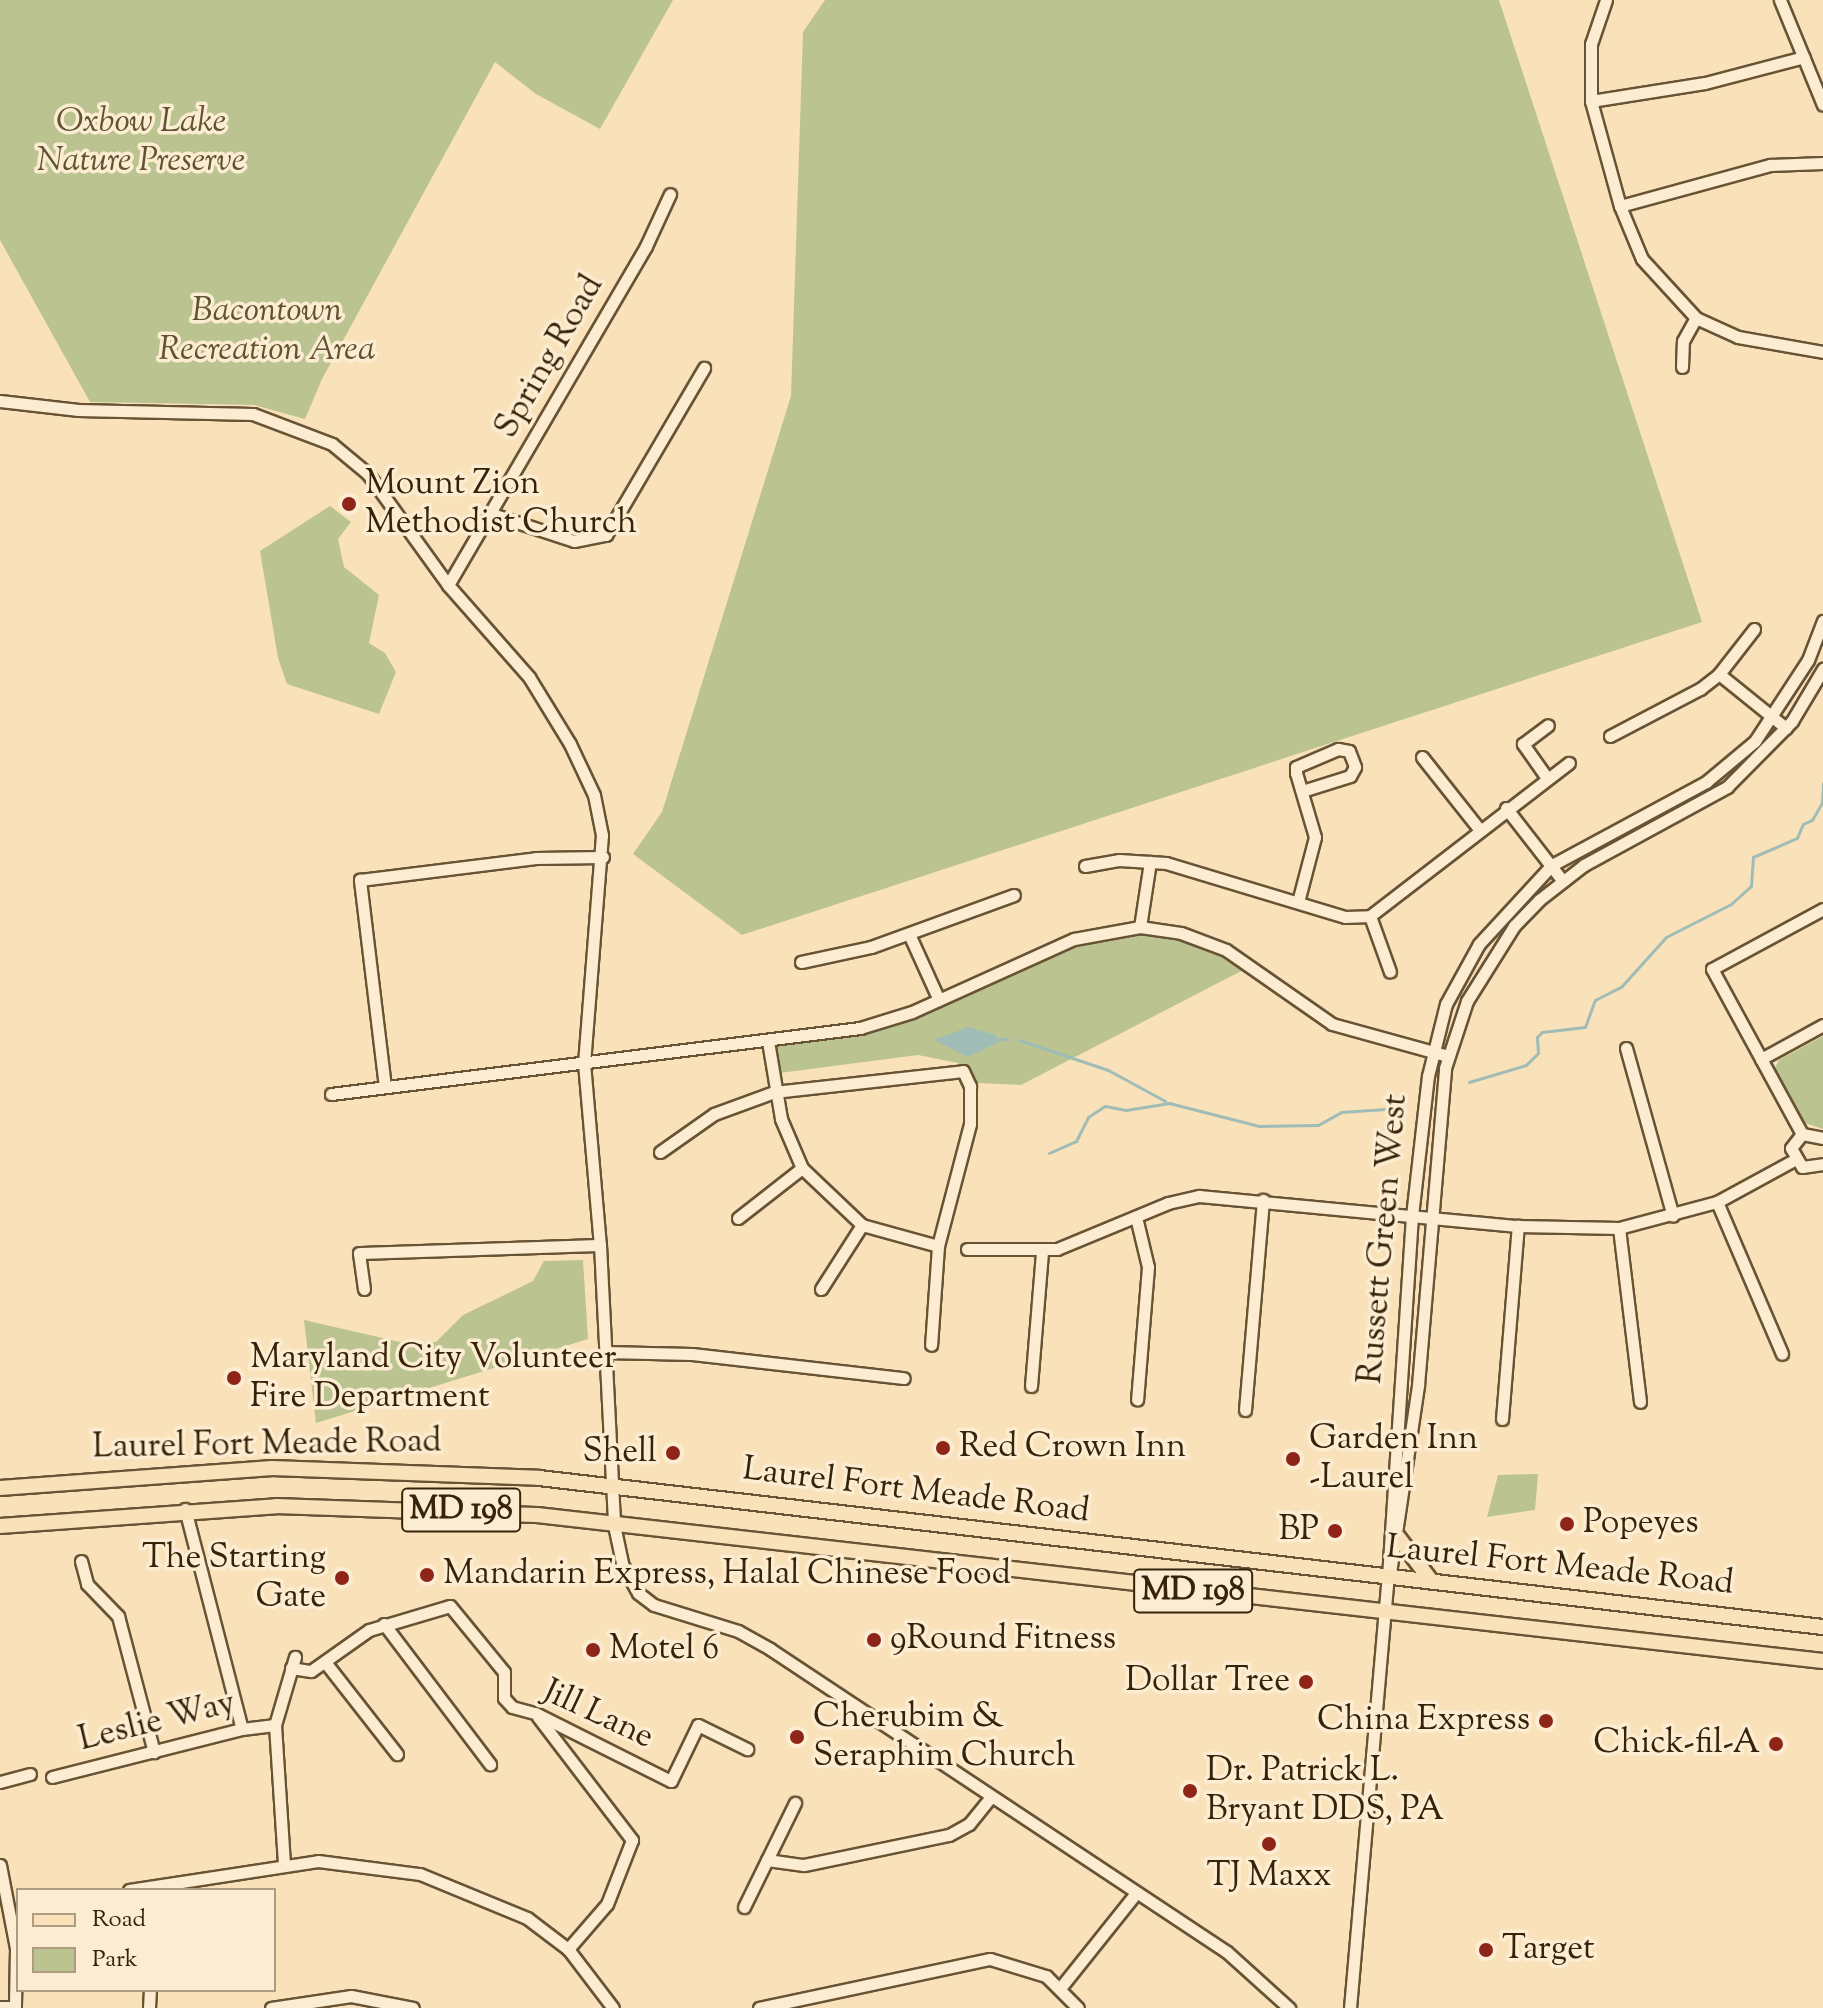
<!DOCTYPE html>
<style>
body{margin:0}
#map{position:relative;width:1823px;height:2008px;overflow:hidden;background:#f9e2b9;font-family:"Sorts Mill Goudy",serif}
div>[style]{position:absolute}
[style*='--x']{left:calc(var(--x)*1px);top:calc(var(--y)*1px);width:calc(var(--w)*1px);rotate:calc(var(--a)*1deg)}
.green>*{inset:0;background:#bbc491}
.water>*{inset:0;background:#a0bcb6}
.stream>*{height:3px;margin:-1.5px;padding:0 1.5px;transform-origin:1.5px;border-radius:1.5px;background:#a0bcb6}
.roads{filter:drop-shadow(2px 0 #685334) drop-shadow(-2px 0 #685334) drop-shadow(0 2px #685334) drop-shadow(0 -2px #685334)}
.minor>*{height:11px;margin:-5.5px;padding:0 5.5px;transform-origin:5.5px;border-radius:5.5px;background:#fbecd2}
.major>*{height:14px;margin:-7px;padding:0 7px;transform-origin:7px;border-radius:7px;background:#f9e2b9}
.dots>*{width:22px;height:22px;translate:-50% -50%;box-sizing:border-box;border:4px solid #fbecd2;border-radius:50%}
span{translate:-50% -50%;white-space:nowrap;text-align:center;line-height:1.15;-webkit-text-stroke:7px #fbecd2;paint-order:stroke}
.shield-label span{padding:2px 6px;background:#fbecd2;border:2px solid;border-radius:6px;-webkit-text-stroke-width:0}
.shield-label{font-size:32px;color:#372307;font-weight:700}
.park-label{font-size:34px;color:#5f5330;font-style:italic}
.street-label{font-size:34px;color:#372307}
.poi-label{font-size:34px;color:#372307}
.left{translate:0 -50%;text-align:left}
.right{translate:-100% -50%;text-align:right}
.legend{position:absolute;left:16px;top:1888px;width:260px;height:104px;box-sizing:border-box;background:#fbecd2;border:2px solid #ad9c81;margin:0;padding:10px 14px;list-style:none;font-size:24px;color:#372307}
.legend li{display:flex;align-items:center;gap:16px;height:40px}
.legend b{width:40px;border:2px solid #ad9c81}
</style>
<div id="map">
<div class="green">
<i style="clip-path:polygon(0 0,673px 0,600px 129px,536px 94px,495px 62px,322px 379px,305px 419px,254px 405px,90px 402px,0 240px)"></i>
<i style="clip-path:polygon(825px 0,1499px 0,1702px 622px,742px 935px,633px 854px,662px 812px,791px 396px,803px 32px)"></i>
<i style="clip-path:polygon(330px 506px,351px 522px,338px 539px,344px 567px,379px 595px,369px 643px,385px 653px,396px 672px,379px 714px,287px 684px,278px 658px,260px 551px)"></i>
<i style="clip-path:polygon(1118px 929px,1181px 933px,1249px 967px,1021px 1085px,977px 1083px,958px 1063px,918px 1055px,772px 1074px,768px 1042px,860px 1028px,1053px 947px)"></i>
<i style="clip-path:polygon(1823px 1036px,1823px 1129px,1805px 1123px,1775px 1068px,1779px 1060px)"></i>
<i style="clip-path:polygon(583px 1260px,588px 1339px,316px 1423px,304px 1320px,400px 1342px,436px 1342px,463px 1315px,533px 1281px,544px 1261px)"></i>
<i style="clip-path:polygon(1538px 1474px,1535px 1510px,1487px 1517px,1498px 1475px)"></i>
</div>
<div class="water">
<i style="clip-path:polygon(968px 1027px,996px 1035px,999px 1042px,968px 1057px,934px 1040px)"></i>
</div>
<div class="stream">
<i style="--x:1000;--y:1039;--w:7;--a:0"></i>
<i style="--x:1019;--y:1040;--w:94;--a:18.6"></i>
<i style="--x:1108;--y:1070;--w:65;--a:28.5"></i>
<i style="--x:1469;--y:1082;--w:59;--a:-16.6"></i>
<i style="--x:1526;--y:1065;--w:17;--a:-45"></i>
<i style="--x:1538;--y:1053;--w:16;--a:-94"></i>
<i style="--x:1537;--y:1037;--w:7;--a:-45"></i>
<i style="--x:1542;--y:1032;--w:43;--a:-6.6"></i>
<i style="--x:1585;--y:1027;--w:29;--a:-70"></i>
<i style="--x:1595;--y:1000;--w:29;--a:-27"></i>
<i style="--x:1621;--y:987;--w:67;--a:-48"></i>
<i style="--x:1666;--y:937;--w:73;--a:-26.9"></i>
<i style="--x:1731;--y:904;--w:27;--a:-42"></i>
<i style="--x:1751;--y:886;--w:29;--a:-86"></i>
<i style="--x:1753;--y:857;--w:48;--a:-23.4"></i>
<i style="--x:1797;--y:838;--w:15;--a:-67"></i>
<i style="--x:1803;--y:824;--w:10;--a:-24"></i>
<i style="--x:1812;--y:820;--w:20;--a:-60"></i>
<i style="--x:1822;--y:803;--w:20;--a:-87"></i>
<i style="--x:1049;--y:1153;--w:30;--a:-24"></i>
<i style="--x:1076;--y:1141;--w:27;--a:-63"></i>
<i style="--x:1088;--y:1117;--w:20;--a:-33"></i>
<i style="--x:1105;--y:1106;--w:21;--a:11"></i>
<i style="--x:1126;--y:1110;--w:44;--a:-9.2"></i>
<i style="--x:1169;--y:1103;--w:93;--a:14.3"></i>
<i style="--x:1259;--y:1126;--w:59;--a:-1"></i>
<i style="--x:1318;--y:1125;--w:26;--a:-29"></i>
<i style="--x:1341;--y:1112;--w:59;--a:-3.9"></i>
</div>
<div class="roads">
<div class="minor">
<i style="--x:1606;--y:0;--w:46;--a:108.8"></i>
<i style="--x:1591;--y:44;--w:57;--a:90"></i>
<i style="--x:1591;--y:101;--w:109;--a:74.6"></i>
<i style="--x:1620;--y:206;--w:57;--a:67.5"></i>
<i style="--x:1642;--y:259;--w:80;--a:47.5"></i>
<i style="--x:1696;--y:318;--w:46;--a:24.3"></i>
<i style="--x:1738;--y:337;--w:86;--a:10"></i>
<i style="--x:1780;--y:0;--w:113;--a:67.7"></i>
<i style="--x:1591;--y:101;--w:115;--a:-9"></i>
<i style="--x:1705;--y:83;--w:102;--a:-14.7"></i>
<i style="--x:1620;--y:206;--w:156;--a:-15.3"></i>
<i style="--x:1770;--y:165;--w:53;--a:-2.2"></i>
<i style="--x:1682;--y:367;--w:26;--a:-88"></i>
<i style="--x:1683;--y:341;--w:26;--a:-61"></i>
<i style="--x:0;--y:401;--w:79;--a:6.6"></i>
<i style="--x:78;--y:410;--w:175;--a:1.3"></i>
<i style="--x:253;--y:414;--w:85;--a:20.8"></i>
<i style="--x:332;--y:444;--w:47;--a:39.8"></i>
<i style="--x:368;--y:474;--w:137;--a:54.2"></i>
<i style="--x:448;--y:585;--w:123;--a:48.6"></i>
<i style="--x:529;--y:677;--w:79;--a:58.5"></i>
<i style="--x:570;--y:744;--w:56;--a:64.8"></i>
<i style="--x:594;--y:795;--w:41;--a:78.7"></i>
<i style="--x:602;--y:835;--w:229;--a:94.5"></i>
<i style="--x:584;--y:1063;--w:183;--a:85"></i>
<i style="--x:600;--y:1245;--w:280;--a:87.1"></i>
<i style="--x:614;--y:1525;--w:40;--a:78"></i>
<i style="--x:622;--y:1564;--w:33;--a:61"></i>
<i style="--x:638;--y:1593;--w:20;--a:37"></i>
<i style="--x:654;--y:1605;--w:88;--a:17.2"></i>
<i style="--x:738;--y:1631;--w:37;--a:29"></i>
<i style="--x:770;--y:1649;--w:548;--a:33.55"></i>
<i style="--x:1227;--y:1952;--w:84;--a:42.1"></i>
<i style="--x:492;--y:514;--w:86;--a:18.2"></i>
<i style="--x:574;--y:541;--w:33;--a:-11"></i>
<i style="--x:606;--y:535;--w:194;--a:-59.6"></i>
<i style="--x:448;--y:585;--w:393;--a:-59.7"></i>
<i style="--x:646;--y:246;--w:57;--a:-65.2"></i>
<i style="--x:1719;--y:674;--w:86;--a:38.9"></i>
<i style="--x:1610;--y:736;--w:102;--a:-27.6"></i>
<i style="--x:1700;--y:689;--w:24;--a:-38"></i>
<i style="--x:1719;--y:674;--w:57;--a:-52.1"></i>
<i style="--x:1422;--y:757;--w:92;--a:51.6"></i>
<i style="--x:1547;--y:778;--w:42;--a:-125.2"></i>
<i style="--x:1523;--y:744;--w:31;--a:-37"></i>
<i style="--x:1506;--y:808;--w:91;--a:52.1"></i>
<i style="--x:1085;--y:866;--w:35;--a:-10"></i>
<i style="--x:1119;--y:860;--w:47;--a:3.7"></i>
<i style="--x:1166;--y:863;--w:187;--a:16.8"></i>
<i style="--x:1345;--y:917;--w:25;--a:-2"></i>
<i style="--x:1370;--y:916;--w:251;--a:-37.6"></i>
<i style="--x:1298;--y:902;--w:67;--a:-75.3"></i>
<i style="--x:1315;--y:837;--w:67;--a:-106.5"></i>
<i style="--x:1296;--y:773;--w:6;--a:-90"></i>
<i style="--x:1296;--y:767;--w:46;--a:-23.2"></i>
<i style="--x:1338;--y:749;--w:11;--a:10"></i>
<i style="--x:1349;--y:751;--w:17;--a:69"></i>
<i style="--x:1355;--y:767;--w:10;--a:119"></i>
<i style="--x:1350;--y:776;--w:50;--a:162.6"></i>
<i style="--x:1370;--y:916;--w:59;--a:70.3"></i>
<i style="--x:1140;--y:927;--w:66;--a:-81.3"></i>
<i style="--x:909;--y:934;--w:72;--a:65.6"></i>
<i style="--x:801;--y:962;--w:72;--a:-12.1"></i>
<i style="--x:871;--y:947;--w:152;--a:-20"></i>
<i style="--x:768;--y:1041;--w:79;--a:80.5"></i>
<i style="--x:781;--y:1119;--w:53;--a:66.8"></i>
<i style="--x:802;--y:1168;--w:83;--a:43.5"></i>
<i style="--x:862;--y:1225;--w:79;--a:15.4"></i>
<i style="--x:1626;--y:1048;--w:174;--a:74.4"></i>
<i style="--x:1761;--y:1059;--w:71;--a:-28.7"></i>
<i style="--x:385;--y:1087;--w:209;--a:-96.9"></i>
<i style="--x:360;--y:880;--w:177;--a:-7.1"></i>
<i style="--x:536;--y:858;--w:67;--a:-0.9"></i>
<i style="--x:331;--y:1094;--w:533;--a:-7.11"></i>
<i style="--x:860;--y:1028;--w:54;--a:-17.1"></i>
<i style="--x:912;--y:1012;--w:178;--a:-24.3"></i>
<i style="--x:1074;--y:939;--w:67;--a:-10.3"></i>
<i style="--x:1140;--y:927;--w:41;--a:8.3"></i>
<i style="--x:1181;--y:933;--w:48;--a:20.7"></i>
<i style="--x:1226;--y:950;--w:129;--a:34.9"></i>
<i style="--x:1332;--y:1024;--w:120;--a:15.4"></i>
<i style="--x:1802;--y:1134;--w:188;--a:-118.6"></i>
<i style="--x:1712;--y:969;--w:126;--a:-28.4"></i>
<i style="--x:1823;--y:1138;--w:21;--a:-169"></i>
<i style="--x:1802;--y:1134;--w:18;--a:128"></i>
<i style="--x:1791;--y:1148;--w:22;--a:60"></i>
<i style="--x:1802;--y:1167;--w:21;--a:-8"></i>
<i style="--x:660;--y:1152;--w:66;--a:-35.1"></i>
<i style="--x:714;--y:1114;--w:64;--a:-20.1"></i>
<i style="--x:774;--y:1092;--w:190;--a:-6.3"></i>
<i style="--x:963;--y:1071;--w:17;--a:65"></i>
<i style="--x:970;--y:1086;--w:38;--a:90"></i>
<i style="--x:970;--y:1124;--w:126;--a:104.7"></i>
<i style="--x:938;--y:1246;--w:99;--a:94"></i>
<i style="--x:1717;--y:1202;--w:165;--a:66.8"></i>
<i style="--x:1136;--y:1217;--w:51;--a:76.5"></i>
<i style="--x:1148;--y:1267;--w:133;--a:94.7"></i>
<i style="--x:738;--y:1218;--w:81;--a:-38"></i>
<i style="--x:1619;--y:1228;--w:175;--a:83.1"></i>
<i style="--x:967;--y:1249;--w:90;--a:0"></i>
<i style="--x:1057;--y:1249;--w:120;--a:-22.5"></i>
<i style="--x:1168;--y:1203;--w:32;--a:-13"></i>
<i style="--x:1199;--y:1196;--w:320;--a:5.4"></i>
<i style="--x:1518;--y:1226;--w:101;--a:1.1"></i>
<i style="--x:1619;--y:1228;--w:101;--a:-14.9"></i>
<i style="--x:1717;--y:1202;--w:88;--a:-28.6"></i>
<i style="--x:364;--y:1289;--w:36;--a:-98"></i>
<i style="--x:359;--y:1253;--w:241;--a:-1.9"></i>
<i style="--x:821;--y:1289;--w:76;--a:-57.4"></i>
<i style="--x:606;--y:1352;--w:86;--a:1.3"></i>
<i style="--x:692;--y:1354;--w:213;--a:6.5"></i>
<i style="--x:1031;--y:1386;--w:134;--a:-85.3"></i>
<i style="--x:1245;--y:1410;--w:211;--a:-85.1"></i>
<i style="--x:1502;--y:1419;--w:194;--a:-85.3"></i>
<i style="--x:185;--y:1509;--w:227;--a:75.5"></i>
<i style="--x:81;--y:1561;--w:24;--a:75"></i>
<i style="--x:87;--y:1584;--w:45;--a:45.9"></i>
<i style="--x:118;--y:1616;--w:141;--a:75.2"></i>
<i style="--x:1390;--y:1573;--w:190;--a:-81.5"></i>
<i style="--x:1418;--y:1385;--w:318;--a:-85.1"></i>
<i style="--x:1445;--y:1068;--w:71;--a:-71.8"></i>
<i style="--x:1467;--y:1001;--w:89;--a:-57.9"></i>
<i style="--x:1514;--y:926;--w:36;--a:-46"></i>
<i style="--x:1539;--y:900;--w:57;--a:-37.9"></i>
<i style="--x:1584;--y:865;--w:163;--a:-28.6"></i>
<i style="--x:1727;--y:787;--w:93;--a:-45.4"></i>
<i style="--x:1792;--y:721;--w:61;--a:-59.2"></i>
<i style="--x:384;--y:1624;--w:176;--a:52.9"></i>
<i style="--x:325;--y:1662;--w:117;--a:52"></i>
<i style="--x:291;--y:1668;--w:20;--a:9"></i>
<i style="--x:311;--y:1671;--w:71;--a:-35.3"></i>
<i style="--x:369;--y:1630;--w:84;--a:-16.5"></i>
<i style="--x:450;--y:1606;--w:85;--a:50.7"></i>
<i style="--x:504;--y:1672;--w:26;--a:90"></i>
<i style="--x:504;--y:1698;--w:12;--a:48"></i>
<i style="--x:512;--y:1707;--w:24;--a:15"></i>
<i style="--x:535;--y:1713;--w:152;--a:26.6"></i>
<i style="--x:671;--y:1781;--w:62;--a:-64.3"></i>
<i style="--x:698;--y:1725;--w:55;--a:26.1"></i>
<i style="--x:538;--y:1717;--w:155;--a:52.6"></i>
<i style="--x:632;--y:1840;--w:69;--a:111.3"></i>
<i style="--x:607;--y:1904;--w:60;--a:130.9"></i>
<i style="--x:52;--y:1777;--w:196;--a:-14.2"></i>
<i style="--x:242;--y:1729;--w:33;--a:-7"></i>
<i style="--x:0;--y:1782;--w:31;--a:-15"></i>
<i style="--x:767;--y:1860;--w:37;--a:8"></i>
<i style="--x:804;--y:1865;--w:148;--a:-11.7"></i>
<i style="--x:949;--y:1835;--w:23;--a:-29"></i>
<i style="--x:969;--y:1824;--w:32;--a:-51"></i>
<i style="--x:284;--y:1864;--w:139;--a:-93.7"></i>
<i style="--x:275;--y:1725;--w:71;--a:-73.6"></i>
<i style="--x:0;--y:1865;--w:85;--a:79.1"></i>
<i style="--x:16;--y:1948;--w:60;--a:91"></i>
<i style="--x:129;--y:1890;--w:191;--a:-8.7"></i>
<i style="--x:318;--y:1861;--w:103;--a:7.3"></i>
<i style="--x:420;--y:1874;--w:116;--a:22.4"></i>
<i style="--x:527;--y:1918;--w:51;--a:37.1"></i>
<i style="--x:568;--y:1949;--w:74;--a:52.7"></i>
<i style="--x:744;--y:1907;--w:116;--a:-63.9"></i>
<i style="--x:1061;--y:1987;--w:120;--a:-51.4"></i>
<i style="--x:0;--y:2007;--w:15;--a:0"></i>
<i style="--x:149;--y:2008;--w:18;--a:-87"></i>
<i style="--x:271;--y:2008;--w:81;--a:-8.5"></i>
<i style="--x:351;--y:1996;--w:63;--a:11"></i>
<i style="--x:759;--y:2008;--w:236;--a:-12"></i>
<i style="--x:990;--y:1959;--w:59;--a:16.9"></i>
<i style="--x:1046;--y:1976;--w:45;--a:45"></i>
<i style="--x:1350;--y:2008;--w:433;--a:-85"></i>
<i style="--x:1388;--y:1577;--w:362;--a:-86.2"></i>
<i style="--x:1412;--y:1216;--w:141;--a:-83.5"></i>
<i style="--x:1428;--y:1076;--w:74;--a:-76"></i>
<i style="--x:1446;--y:1004;--w:68;--a:-61.2"></i>
<i style="--x:1479;--y:944;--w:108;--a:-47.3"></i>
<i style="--x:1552;--y:865;--w:175;--a:-28.3"></i>
<i style="--x:1706;--y:782;--w:64;--a:-39.9"></i>
<i style="--x:1755;--y:741;--w:97;--a:-56.8"></i>
<i style="--x:1808;--y:660;--w:42;--a:-69"></i>
</div>
<div class="major">
<i style="--x:0;--y:1488;--w:273;--a:-4.2"></i>
<i style="--x:272;--y:1468;--w:267;--a:2.1"></i>
<i style="--x:539;--y:1478;--w:1293;--a:6.62"></i>
<i style="--x:0;--y:1526;--w:277;--a:-4.1"></i>
<i style="--x:276;--y:1506;--w:261;--a:2"></i>
<i style="--x:537;--y:1515;--w:1294;--a:6.48"></i>
<i style="--x:1398;--y:1537;--w:56;--a:52.9"></i>
</div>
</div>
<div class="dots">
<i style="left:349px;top:504px;background:#8f2418"></i>
<i style="left:234px;top:1378px;background:#8f2418"></i>
<i style="left:943px;top:1448px;background:#8f2418"></i>
<i style="left:673px;top:1453px;background:#8f2418"></i>
<i style="left:1293px;top:1459px;background:#8f2418"></i>
<i style="left:1567px;top:1524px;background:#8f2418"></i>
<i style="left:1335px;top:1531px;background:#8f2418"></i>
<i style="left:427px;top:1575px;background:#8f2418"></i>
<i style="left:342px;top:1578px;background:#8f2418"></i>
<i style="left:874px;top:1640px;background:#8f2418"></i>
<i style="left:593px;top:1650px;background:#8f2418"></i>
<i style="left:1306px;top:1682px;background:#8f2418"></i>
<i style="left:1546px;top:1721px;background:#8f2418"></i>
<i style="left:797px;top:1737px;background:#8f2418"></i>
<i style="left:1776px;top:1744px;background:#8f2418"></i>
<i style="left:1190px;top:1791px;background:#8f2418"></i>
<i style="left:1269px;top:1844px;background:#8f2418"></i>
<i style="left:1486px;top:1950px;background:#8f2418"></i>
</div>
<div class="shield-label">
<span style="left:461px;top:1510px">MD 198</span>
<span style="left:1193px;top:1591px">MD 198</span>
</div>
<div class="park-label">
<span style="left:141px;top:142px">Oxbow Lake<br>Nature Preserve</span>
<span style="left:267px;top:331px">Bacontown<br>Recreation Area</span>
</div>
<div class="street-label">
<span style="left:550px;top:357px;rotate:-60deg">Spring Road</span>
<span style="left:1384px;top:1239px;rotate:-85deg">Russett Green West</span>
<span style="left:267px;top:1445px;rotate:-1deg">Laurel Fort Meade Road</span>
<span style="left:916px;top:1491px;rotate:7deg">Laurel Fort Meade Road</span>
<span style="left:1560px;top:1566px;rotate:6deg">Laurel Fort Meade Road</span>
<span style="left:598px;top:1715px;rotate:25deg">Jill Lane</span>
<span style="left:157px;top:1722px;rotate:-14deg">Leslie Way</span>
</div>
<div class="poi-label">
<span class="left" style="left:365px;top:504px">Mount Zion<br>Methodist Church</span>
<span class="left" style="left:250px;top:1378px">Maryland City Volunteer<br>Fire Department</span>
<span class="left" style="left:1309px;top:1459px">Garden Inn<br>-Laurel</span>
<span class="left" style="left:959px;top:1448px">Red Crown Inn</span>
<span class="right" style="left:657px;top:1453px">Shell</span>
<span class="left" style="left:1583px;top:1524px">Popeyes</span>
<span class="right" style="left:1319px;top:1531px">BP</span>
<span class="right" style="left:326px;top:1578px">The Starting<br>Gate</span>
<span class="left" style="left:443px;top:1575px">Mandarin Express, Halal Chinese Food</span>
<span class="left" style="left:890px;top:1640px">9Round Fitness</span>
<span class="left" style="left:609px;top:1650px">Motel 6</span>
<span class="right" style="left:1290px;top:1682px">Dollar Tree</span>
<span class="left" style="left:813px;top:1737px">Cherubim &amp;<br>Seraphim Church</span>
<span class="right" style="left:1530px;top:1721px">China Express</span>
<span class="right" style="left:1760px;top:1744px">Chick-fil-A</span>
<span class="left" style="left:1206px;top:1791px">Dr. Patrick L.<br>Bryant DDS, PA</span>
<span style="left:1269px;top:1877px">TJ Maxx</span>
<span class="left" style="left:1502px;top:1950px">Target</span>
</div>
<ul class="legend">
<li><b style="height:10px;background:#f9e2b9"></b>Road</li>
<li><b style="height:22px;background:#bbc491"></b>Park</li>
</ul>
</div>
